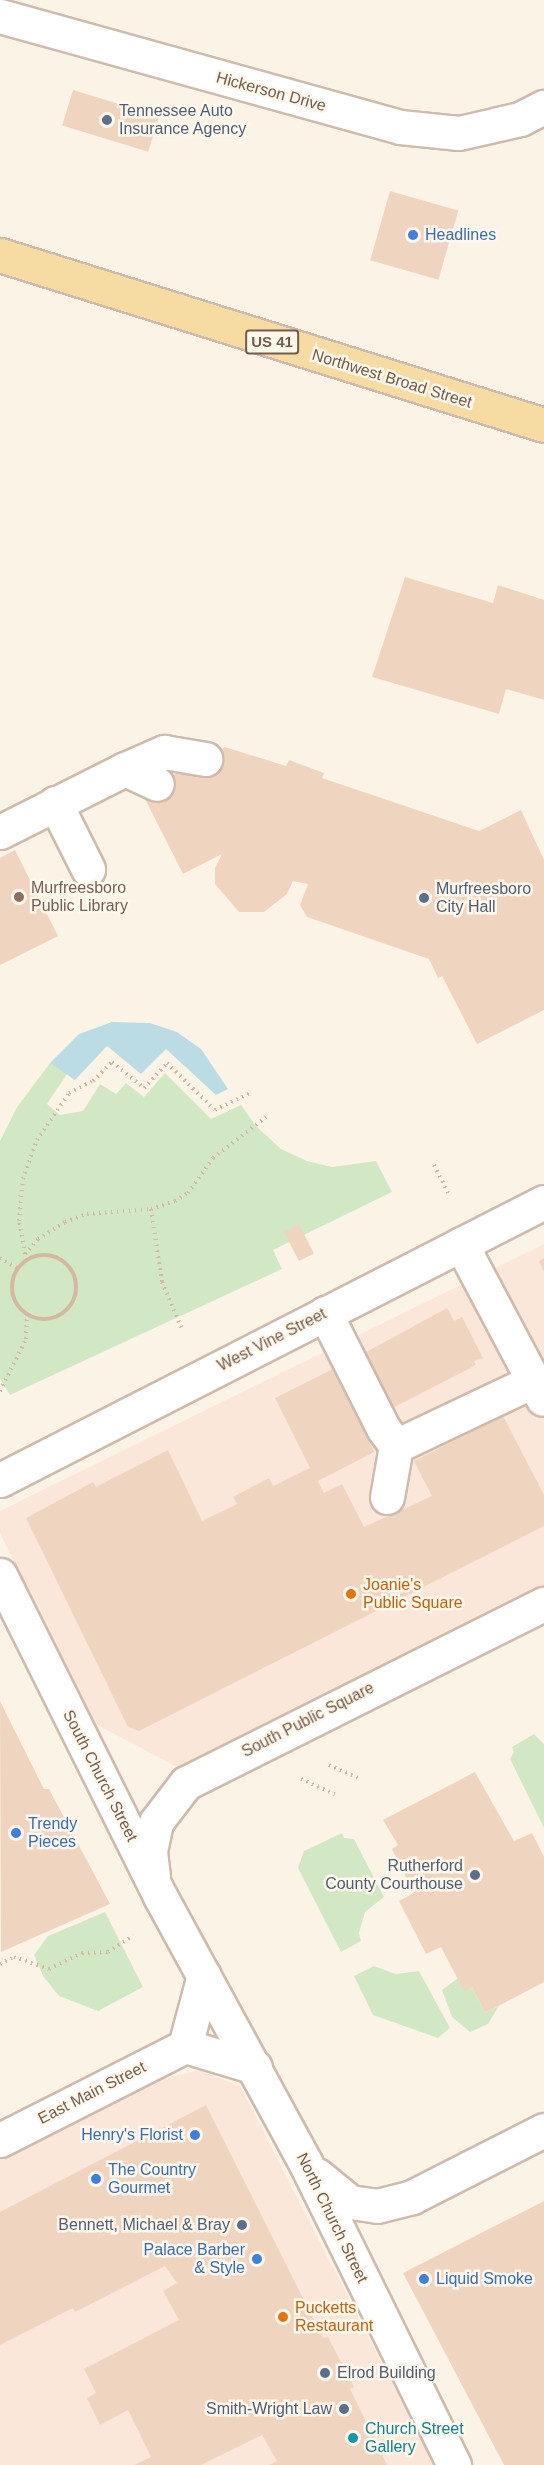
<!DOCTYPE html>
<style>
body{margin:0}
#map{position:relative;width:544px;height:2465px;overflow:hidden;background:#fbf4e6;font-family:Arial,sans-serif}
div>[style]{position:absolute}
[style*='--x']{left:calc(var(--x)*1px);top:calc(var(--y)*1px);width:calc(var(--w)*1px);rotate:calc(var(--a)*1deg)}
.commercial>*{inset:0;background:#fbe6da}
.green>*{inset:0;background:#d2e8c5}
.water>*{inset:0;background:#bbdce4}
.building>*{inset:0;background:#efd5bf;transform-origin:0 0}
.path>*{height:4px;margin-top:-2px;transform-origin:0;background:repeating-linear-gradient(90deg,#d4b8a2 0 1.5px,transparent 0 6px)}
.path>.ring{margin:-2px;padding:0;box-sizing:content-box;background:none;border:4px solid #d4b8a2;border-radius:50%}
.roads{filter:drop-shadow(2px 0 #cdbcad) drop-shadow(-2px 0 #cdbcad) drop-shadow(0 2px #cdbcad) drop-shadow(0 -2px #cdbcad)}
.minor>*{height:33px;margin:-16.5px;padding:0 16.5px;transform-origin:16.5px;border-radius:16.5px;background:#fff}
.major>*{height:33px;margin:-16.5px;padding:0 16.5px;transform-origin:16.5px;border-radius:16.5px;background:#f6dba2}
.dots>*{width:16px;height:16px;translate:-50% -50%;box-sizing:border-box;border:3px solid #fef8ec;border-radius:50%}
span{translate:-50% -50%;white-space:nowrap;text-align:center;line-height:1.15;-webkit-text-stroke:5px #fef8ec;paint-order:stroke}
.shield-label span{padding:2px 4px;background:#fef8ec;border:2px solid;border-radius:4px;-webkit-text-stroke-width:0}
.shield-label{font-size:15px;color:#735c4c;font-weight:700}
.street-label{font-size:16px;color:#735c4c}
.service-label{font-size:16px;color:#4e5e75}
.left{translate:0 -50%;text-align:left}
.right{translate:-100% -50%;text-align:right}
.shop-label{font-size:16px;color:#366cbe}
.education-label{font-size:16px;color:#785e54}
.food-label{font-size:16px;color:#c56008}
.culture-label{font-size:16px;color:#0d838f}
</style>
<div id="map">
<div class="commercial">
<i style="clip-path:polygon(544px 1244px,544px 1596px,186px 1772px,92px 1722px,0 1533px,0 1511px)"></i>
<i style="clip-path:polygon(199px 2070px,240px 2086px,434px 2465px,0 2465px,0 2160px,145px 2084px)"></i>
</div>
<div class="green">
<i style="clip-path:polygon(50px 1063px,67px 1074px,47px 1104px,60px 1115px,83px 1111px,100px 1084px,116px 1094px,126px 1083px,144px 1097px,165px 1073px,211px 1119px,241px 1105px,256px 1126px,281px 1149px,307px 1161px,332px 1167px,376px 1161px,392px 1192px,273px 1250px,282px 1269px,10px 1395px,0 1379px,0 1141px,17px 1107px)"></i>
<i style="clip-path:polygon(534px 1734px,544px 1744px,544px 1828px,510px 1759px,514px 1752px,512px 1747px)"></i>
<i style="clip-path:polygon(342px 1833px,344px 1838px,354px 1839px,384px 1897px,365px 1912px,359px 1933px,361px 1941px,341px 1952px,298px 1868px,304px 1851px)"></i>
<i style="clip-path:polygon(105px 1912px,143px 1987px,98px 2011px,59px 1996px,43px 1976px,34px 1955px,48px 1936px)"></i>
<i style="clip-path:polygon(374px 1966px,396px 1974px,419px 1971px,450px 2028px,438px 2038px,373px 2015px,354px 1976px)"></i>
<i style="clip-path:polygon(458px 1978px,464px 1990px,472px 1987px,485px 2013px,499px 2006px,488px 2024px,470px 2032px,452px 2017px,442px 1990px)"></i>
</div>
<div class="water">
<i style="clip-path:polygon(112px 1022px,150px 1023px,177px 1032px,201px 1049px,228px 1089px,216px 1095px,166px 1049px,141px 1074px,107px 1046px,75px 1080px,50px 1063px,79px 1034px)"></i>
</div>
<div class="building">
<i style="left:73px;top:90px;width:90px;height:37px;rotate:17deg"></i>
<i style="left:390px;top:191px;width:71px;height:72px;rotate:16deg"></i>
<i style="clip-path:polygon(405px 577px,493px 603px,498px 585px,544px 600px,544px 700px,506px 689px,499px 714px,372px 677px)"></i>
<i style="clip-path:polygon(225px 747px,286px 766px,289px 760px,324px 773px,322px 778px,479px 831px,521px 810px,544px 860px,544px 1010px,477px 1044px,442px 976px,438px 978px,429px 959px,307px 917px,300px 905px,308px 884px,293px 881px,287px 894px,264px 912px,239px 912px,215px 884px,215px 868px,222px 854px,183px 874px,140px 789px,157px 784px)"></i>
<i style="clip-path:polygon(15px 850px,58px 936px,0 965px,0 858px)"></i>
<i style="left:299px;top:1224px;width:33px;height:17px;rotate:63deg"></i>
<i style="clip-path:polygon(544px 1258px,544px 1272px,539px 1261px)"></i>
<i style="clip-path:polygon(447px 1308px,454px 1321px,462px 1317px,483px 1358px,474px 1361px,476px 1365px,387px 1411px,359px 1356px)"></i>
<i style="clip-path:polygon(333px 1369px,374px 1452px,318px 1481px,324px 1493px,342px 1484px,364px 1527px,432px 1496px,414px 1461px,503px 1416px,544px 1495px,544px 1526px,139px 1731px,128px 1727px,26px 1518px,93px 1482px,96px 1487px,168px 1450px,202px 1521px,237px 1504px,233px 1497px,269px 1478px,273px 1486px,310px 1468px,275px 1398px)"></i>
<i style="clip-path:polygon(0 1701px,44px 1789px,49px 1789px,110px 1904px,1px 1952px)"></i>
<i style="clip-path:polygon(475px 1772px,514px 1841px,532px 1833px,544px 1857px,544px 1982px,485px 2013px,472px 1987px,464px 1991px,441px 1947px,426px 1954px,399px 1901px,414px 1893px,392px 1849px,398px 1845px,383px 1820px)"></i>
<i style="clip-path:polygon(206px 2105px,323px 2338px,328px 2337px,354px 2387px,350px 2389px,387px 2465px,269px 2465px,277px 2461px,262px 2435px,201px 2465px,134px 2465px,151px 2457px,139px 2432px,128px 2410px,100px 2425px,87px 2398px,96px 2393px,84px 2369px,179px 2320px,163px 2291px,177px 2283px,165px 2266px,75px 2312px,73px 2308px,0 2345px,0 2212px)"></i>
<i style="clip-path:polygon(544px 2201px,544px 2465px,504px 2465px,403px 2273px)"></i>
</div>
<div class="path">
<i style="--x:434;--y:1165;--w:35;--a:63"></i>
<i style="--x:151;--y:1209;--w:74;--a:81.4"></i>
<i style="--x:162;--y:1282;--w:51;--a:66.9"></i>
<i style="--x:25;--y:1254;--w:20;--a:-49"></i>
<i style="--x:38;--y:1239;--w:32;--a:-32"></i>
<i style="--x:65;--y:1222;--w:23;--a:-20"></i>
<i style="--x:87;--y:1214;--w:64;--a:-4.5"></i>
<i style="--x:151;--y:1209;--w:25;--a:-18"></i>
<i style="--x:175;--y:1201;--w:15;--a:-32"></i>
<i style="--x:188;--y:1193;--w:43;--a:-54.5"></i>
<i style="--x:213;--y:1158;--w:67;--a:-37.7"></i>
<i class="ring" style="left:12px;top:1255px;width:60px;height:60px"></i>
<i style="--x:0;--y:1258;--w:21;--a:31"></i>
<i style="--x:26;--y:1260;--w:40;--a:-100"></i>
<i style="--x:19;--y:1221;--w:42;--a:-84.6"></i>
<i style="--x:23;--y:1179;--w:41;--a:-70.3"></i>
<i style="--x:37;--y:1140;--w:57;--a:-55.8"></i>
<i style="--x:69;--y:1093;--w:27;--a:-27"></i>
<i style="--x:93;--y:1081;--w:27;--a:-45"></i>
<i style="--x:112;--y:1062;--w:41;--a:39.1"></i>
<i style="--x:144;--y:1088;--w:34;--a:-47"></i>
<i style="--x:167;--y:1063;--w:67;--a:44.4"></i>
<i style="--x:215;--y:1110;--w:39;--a:-26"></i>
<i style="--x:0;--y:1391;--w:58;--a:-63.4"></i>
<i style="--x:26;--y:1339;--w:25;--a:-88"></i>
<i style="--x:329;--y:1765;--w:34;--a:24"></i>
<i style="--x:301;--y:1779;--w:37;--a:24"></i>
<i style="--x:0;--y:1964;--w:16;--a:-27"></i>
<i style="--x:14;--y:1957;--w:37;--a:19"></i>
<i style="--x:49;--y:1969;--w:37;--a:-26"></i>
<i style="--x:82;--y:1953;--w:26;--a:-2"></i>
<i style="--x:108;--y:1952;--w:30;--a:-33"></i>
</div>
<div class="roads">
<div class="minor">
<i style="--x:0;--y:16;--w:415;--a:15.5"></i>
<i style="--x:400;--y:127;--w:59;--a:5.8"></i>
<i style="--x:459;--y:133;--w:63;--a:-12.9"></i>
<i style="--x:520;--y:119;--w:27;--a:-27"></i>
<i style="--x:125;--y:769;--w:43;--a:-23.6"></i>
<i style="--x:164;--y:752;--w:42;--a:9.7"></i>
<i style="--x:55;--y:803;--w:74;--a:63.4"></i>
<i style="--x:0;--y:832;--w:140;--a:-26.7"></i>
<i style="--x:125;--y:769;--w:35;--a:25"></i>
<i style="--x:461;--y:1244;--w:175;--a:62.1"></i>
<i style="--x:325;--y:1313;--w:129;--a:63.2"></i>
<i style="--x:383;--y:1428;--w:22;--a:54"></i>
<i style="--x:0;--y:1480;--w:611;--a:-27.07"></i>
<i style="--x:387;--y:1497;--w:52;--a:-80"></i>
<i style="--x:396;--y:1446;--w:152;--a:-25.4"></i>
<i style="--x:0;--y:1575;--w:359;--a:63.5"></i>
<i style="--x:160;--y:1896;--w:303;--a:61.4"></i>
<i style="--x:305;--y:2162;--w:338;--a:63.8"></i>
<i style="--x:153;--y:1876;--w:25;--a:-97"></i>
<i style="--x:150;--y:1851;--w:30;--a:-78"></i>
<i style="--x:156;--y:1822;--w:49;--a:-52.4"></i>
<i style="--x:186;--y:1783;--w:400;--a:-26.6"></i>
<i style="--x:185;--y:2046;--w:73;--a:-75"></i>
<i style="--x:0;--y:2140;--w:208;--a:-26.9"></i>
<i style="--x:185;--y:2046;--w:73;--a:16.7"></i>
<i style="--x:317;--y:2175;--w:43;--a:39.3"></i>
<i style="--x:350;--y:2202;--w:27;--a:8"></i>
<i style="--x:377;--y:2206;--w:36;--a:-14"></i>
<i style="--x:412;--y:2197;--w:148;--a:-26.9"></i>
</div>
<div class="major">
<i style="--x:0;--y:255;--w:570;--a:17.35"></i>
</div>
</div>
<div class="dots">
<i style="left:107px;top:120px;background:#5c6f8a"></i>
<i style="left:413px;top:235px;background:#3f7fe0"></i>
<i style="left:19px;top:897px;background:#8d6e63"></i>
<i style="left:424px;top:898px;background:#5c6f8a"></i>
<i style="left:351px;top:1594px;background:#e8710a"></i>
<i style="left:16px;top:1833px;background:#3f7fe0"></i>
<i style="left:475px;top:1875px;background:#5c6f8a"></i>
<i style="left:195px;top:2135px;background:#3f7fe0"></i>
<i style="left:96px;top:2179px;background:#3f7fe0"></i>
<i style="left:242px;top:2225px;background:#5c6f8a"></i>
<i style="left:257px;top:2259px;background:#3f7fe0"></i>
<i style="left:424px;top:2279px;background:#3f7fe0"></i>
<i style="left:283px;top:2317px;background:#e8710a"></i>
<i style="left:325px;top:2373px;background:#5c6f8a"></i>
<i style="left:344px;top:2409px;background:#5c6f8a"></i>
<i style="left:353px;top:2438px;background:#0f9aa8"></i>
</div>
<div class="shield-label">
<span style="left:272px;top:342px">US 41</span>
</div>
<div class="street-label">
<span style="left:271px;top:92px;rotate:15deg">Hickerson Drive</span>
<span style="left:392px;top:379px;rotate:17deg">Northwest Broad Street</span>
<span style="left:272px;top:1340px;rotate:-27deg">West Vine Street</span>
<span style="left:308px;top:1720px;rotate:-27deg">South Public Square</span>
<span style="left:100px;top:1776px;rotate:63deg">South Church Street</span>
<span style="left:92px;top:2093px;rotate:-27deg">East Main Street</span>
<span style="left:332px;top:2218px;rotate:64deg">North Church Street</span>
</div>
<div class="service-label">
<span class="left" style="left:119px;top:120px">Tennessee Auto<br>Insurance Agency</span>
<span class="left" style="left:436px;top:898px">Murfreesboro<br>City Hall</span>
<span class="right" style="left:463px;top:1875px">Rutherford<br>County Courthouse</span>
<span class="right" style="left:230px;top:2225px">Bennett, Michael &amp; Bray</span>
<span class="left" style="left:337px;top:2373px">Elrod Building</span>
<span class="right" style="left:332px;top:2409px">Smith-Wright Law</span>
</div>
<div class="shop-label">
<span class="left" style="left:425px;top:235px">Headlines</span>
<span class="left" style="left:28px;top:1833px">Trendy<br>Pieces</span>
<span class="right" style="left:183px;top:2135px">Henry's Florist</span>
<span class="left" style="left:108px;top:2179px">The Country<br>Gourmet</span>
<span class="right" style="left:245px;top:2259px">Palace Barber<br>&amp; Style</span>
<span class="left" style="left:436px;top:2279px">Liquid Smoke</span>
</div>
<div class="education-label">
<span class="left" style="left:31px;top:897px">Murfreesboro<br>Public Library</span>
</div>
<div class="food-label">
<span class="left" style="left:363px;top:1594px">Joanie's<br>Public Square</span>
<span class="left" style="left:295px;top:2317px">Pucketts<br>Restaurant</span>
</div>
<div class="culture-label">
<span class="left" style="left:365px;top:2438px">Church Street<br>Gallery</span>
</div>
</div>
